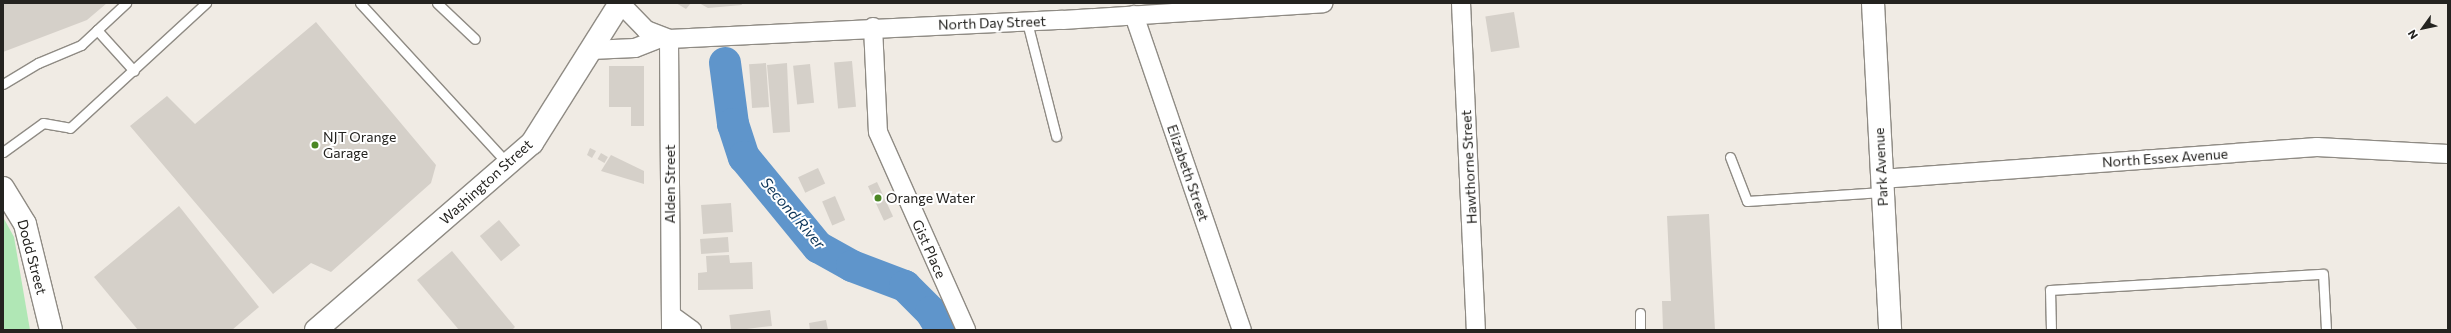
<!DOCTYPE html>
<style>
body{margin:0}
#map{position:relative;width:2451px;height:333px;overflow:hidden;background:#f0ebe4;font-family:Commissioner,sans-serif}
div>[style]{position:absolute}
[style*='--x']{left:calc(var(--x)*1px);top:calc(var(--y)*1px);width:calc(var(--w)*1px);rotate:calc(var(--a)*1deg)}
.green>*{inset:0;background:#b0e7b5}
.river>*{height:32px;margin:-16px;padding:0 16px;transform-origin:16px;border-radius:16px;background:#5f95cb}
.building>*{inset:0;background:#d5d0c9;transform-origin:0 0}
.roads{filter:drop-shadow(1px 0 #8f8b84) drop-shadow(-1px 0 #8f8b84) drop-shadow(0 1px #8f8b84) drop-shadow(0 -1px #8f8b84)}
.lane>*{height:9px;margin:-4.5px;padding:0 4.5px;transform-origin:4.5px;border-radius:4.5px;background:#fff}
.street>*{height:18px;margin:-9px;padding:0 9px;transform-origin:9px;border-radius:9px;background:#fff}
.secondary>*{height:22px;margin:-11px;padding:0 11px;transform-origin:11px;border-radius:11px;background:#fff}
.primary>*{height:22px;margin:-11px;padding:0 11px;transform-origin:11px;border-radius:11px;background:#fff}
.dots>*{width:11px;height:11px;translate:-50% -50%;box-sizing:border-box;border:2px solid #fff;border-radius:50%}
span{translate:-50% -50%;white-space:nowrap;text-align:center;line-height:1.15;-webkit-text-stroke:4px #fff;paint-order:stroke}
.street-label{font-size:14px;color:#242320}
.poi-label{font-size:14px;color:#242320}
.left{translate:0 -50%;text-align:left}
.water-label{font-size:15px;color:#0c3559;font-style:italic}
.frame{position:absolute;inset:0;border:4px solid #242320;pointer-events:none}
.north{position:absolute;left:2403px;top:8px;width:40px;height:40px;-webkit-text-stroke:3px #fff;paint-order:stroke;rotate:237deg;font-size:11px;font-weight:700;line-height:16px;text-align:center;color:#242320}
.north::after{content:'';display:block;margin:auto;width:14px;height:18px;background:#242320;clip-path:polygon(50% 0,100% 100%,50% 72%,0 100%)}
</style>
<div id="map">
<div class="green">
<i style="clip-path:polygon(3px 217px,14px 237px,30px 330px,3px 330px)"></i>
</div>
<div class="river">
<i style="--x:725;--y:63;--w:62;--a:82.5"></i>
<i style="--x:733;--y:124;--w:35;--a:72"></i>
<i style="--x:744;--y:157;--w:117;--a:50.6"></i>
<i style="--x:818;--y:247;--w:39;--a:29"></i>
<i style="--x:852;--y:266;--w:57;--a:20.7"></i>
<i style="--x:905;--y:286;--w:37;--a:45"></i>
<i style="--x:931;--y:312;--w:21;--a:59"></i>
</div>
<div class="building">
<i style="clip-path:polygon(3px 3px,107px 3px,87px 20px,3px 52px)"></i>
<i style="clip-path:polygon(676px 3px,691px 3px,686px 9px)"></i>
<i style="clip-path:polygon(699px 3px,741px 3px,742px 5px,708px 8px)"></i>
<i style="left:1514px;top:12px;width:36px;height:29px;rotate:81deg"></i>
<i style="clip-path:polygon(316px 22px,436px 165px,431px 183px,331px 272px,311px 263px,273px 294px,130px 126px,167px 96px,195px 124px)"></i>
<i style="left:852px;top:61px;width:46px;height:18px;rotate:85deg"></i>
<i style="left:766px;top:63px;width:44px;height:17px;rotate:86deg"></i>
<i style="clip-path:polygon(787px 63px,790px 132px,773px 133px,767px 65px)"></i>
<i style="left:810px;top:64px;width:39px;height:17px;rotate:84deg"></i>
<i style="clip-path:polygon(609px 66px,644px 66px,644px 126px,631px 126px,631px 107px,609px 107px)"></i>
<i style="clip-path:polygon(590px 148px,596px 151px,592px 158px,587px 155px)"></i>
<i style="left:601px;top:153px;width:8px;height:7px;rotate:30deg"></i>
<i style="clip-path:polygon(611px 155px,644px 171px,644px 184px,601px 171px)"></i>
<i style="left:818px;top:168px;width:17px;height:22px;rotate:65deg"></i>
<i style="left:877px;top:182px;width:38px;height:10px;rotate:65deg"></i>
<i style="left:835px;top:196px;width:26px;height:14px;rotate:67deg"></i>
<i style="left:731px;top:203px;width:29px;height:30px;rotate:86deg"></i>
<i style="clip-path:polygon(179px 206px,259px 307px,232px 330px,138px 330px,94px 277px)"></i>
<i style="clip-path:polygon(1709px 214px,1715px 330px,1663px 330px,1662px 301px,1671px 301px,1667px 216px)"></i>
<i style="left:499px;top:220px;width:33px;height:25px;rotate:50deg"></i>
<i style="left:728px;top:237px;width:15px;height:28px;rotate:86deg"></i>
<i style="clip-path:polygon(452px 251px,515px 327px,512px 330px,459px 330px,417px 280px)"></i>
<i style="clip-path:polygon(729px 255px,730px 263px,752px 262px,753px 289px,698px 290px,698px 273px,707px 272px,706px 256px)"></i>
<i style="left:770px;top:310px;width:16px;height:41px;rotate:83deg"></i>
<i style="clip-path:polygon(826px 320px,828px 330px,810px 330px,809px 323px)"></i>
</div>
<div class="roads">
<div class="lane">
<i style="--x:360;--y:3;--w:219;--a:47.4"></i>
<i style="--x:437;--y:3;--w:52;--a:43.5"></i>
<i style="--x:1027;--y:22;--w:118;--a:75.7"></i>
<i style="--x:97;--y:30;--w:40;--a:-43"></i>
<i style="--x:3;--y:84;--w:41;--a:-31"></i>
<i style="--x:38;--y:63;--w:47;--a:-22.7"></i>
<i style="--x:81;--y:45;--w:22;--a:-43"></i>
<i style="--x:97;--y:30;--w:55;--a:47.9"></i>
<i style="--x:3;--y:152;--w:49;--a:-35.9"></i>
<i style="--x:43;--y:123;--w:27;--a:10"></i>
<i style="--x:70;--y:128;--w:185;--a:-42.6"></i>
<i style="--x:1730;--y:157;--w:47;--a:68.9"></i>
<i style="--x:1747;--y:201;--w:135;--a:-3.8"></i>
<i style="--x:1640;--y:313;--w:17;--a:90"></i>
<i style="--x:2051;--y:330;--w:40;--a:-91.4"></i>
<i style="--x:2050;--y:290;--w:273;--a:-3.4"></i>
<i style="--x:2323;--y:274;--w:56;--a:86.9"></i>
</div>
<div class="street">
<i style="--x:620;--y:3;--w:37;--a:46"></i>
<i style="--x:646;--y:30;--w:25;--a:21"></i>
<i style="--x:669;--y:39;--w:394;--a:-2.8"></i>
<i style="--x:1063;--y:20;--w:261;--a:-3.7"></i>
<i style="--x:1461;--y:3;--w:327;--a:87.4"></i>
<i style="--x:1134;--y:15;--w:333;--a:71.1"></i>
<i style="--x:873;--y:27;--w:105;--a:87.3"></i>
<i style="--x:878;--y:132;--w:217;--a:66"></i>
<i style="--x:669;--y:39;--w:291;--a:89.6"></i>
<i style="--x:591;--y:50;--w:44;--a:-2.6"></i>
<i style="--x:635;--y:48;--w:28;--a:-21"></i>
<i style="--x:1881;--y:179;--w:437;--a:-4.2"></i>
<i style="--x:2317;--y:147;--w:131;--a:3.1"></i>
<i style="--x:671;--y:315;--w:26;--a:36"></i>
</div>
<div class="secondary">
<i style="--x:3;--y:188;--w:42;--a:58.6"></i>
<i style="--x:25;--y:224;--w:109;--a:76.2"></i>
<i style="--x:316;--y:330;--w:286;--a:-40.9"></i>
<i style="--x:532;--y:143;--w:165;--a:-57.8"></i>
</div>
<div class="primary">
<i style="--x:1873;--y:3;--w:327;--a:87"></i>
</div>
</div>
<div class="dots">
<i style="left:315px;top:145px;background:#4b8725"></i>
<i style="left:878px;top:198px;background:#4b8725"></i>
</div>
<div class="street-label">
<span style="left:992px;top:23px;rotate:-2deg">North Day Street</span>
<span style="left:2165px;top:158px;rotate:-4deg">North Essex Avenue</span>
<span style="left:1469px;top:167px;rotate:-93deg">Hawthorne Street</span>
<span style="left:1881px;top:167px;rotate:-93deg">Park Avenue</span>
<span style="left:1188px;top:173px;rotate:71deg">Elizabeth Street</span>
<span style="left:486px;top:182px;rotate:-42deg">Washington Street</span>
<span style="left:670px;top:184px;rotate:-90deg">Alden Street</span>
<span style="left:929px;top:249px;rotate:66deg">Gist Place</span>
<span style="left:32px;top:257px;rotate:75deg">Dodd Street</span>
</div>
<div class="poi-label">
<span class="left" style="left:323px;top:145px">NJT Orange<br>Garage</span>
<span class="left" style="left:886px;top:198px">Orange Water</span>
</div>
<div class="water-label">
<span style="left:793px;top:213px;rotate:49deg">Second River</span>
</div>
<div class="frame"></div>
<div class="north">N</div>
</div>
